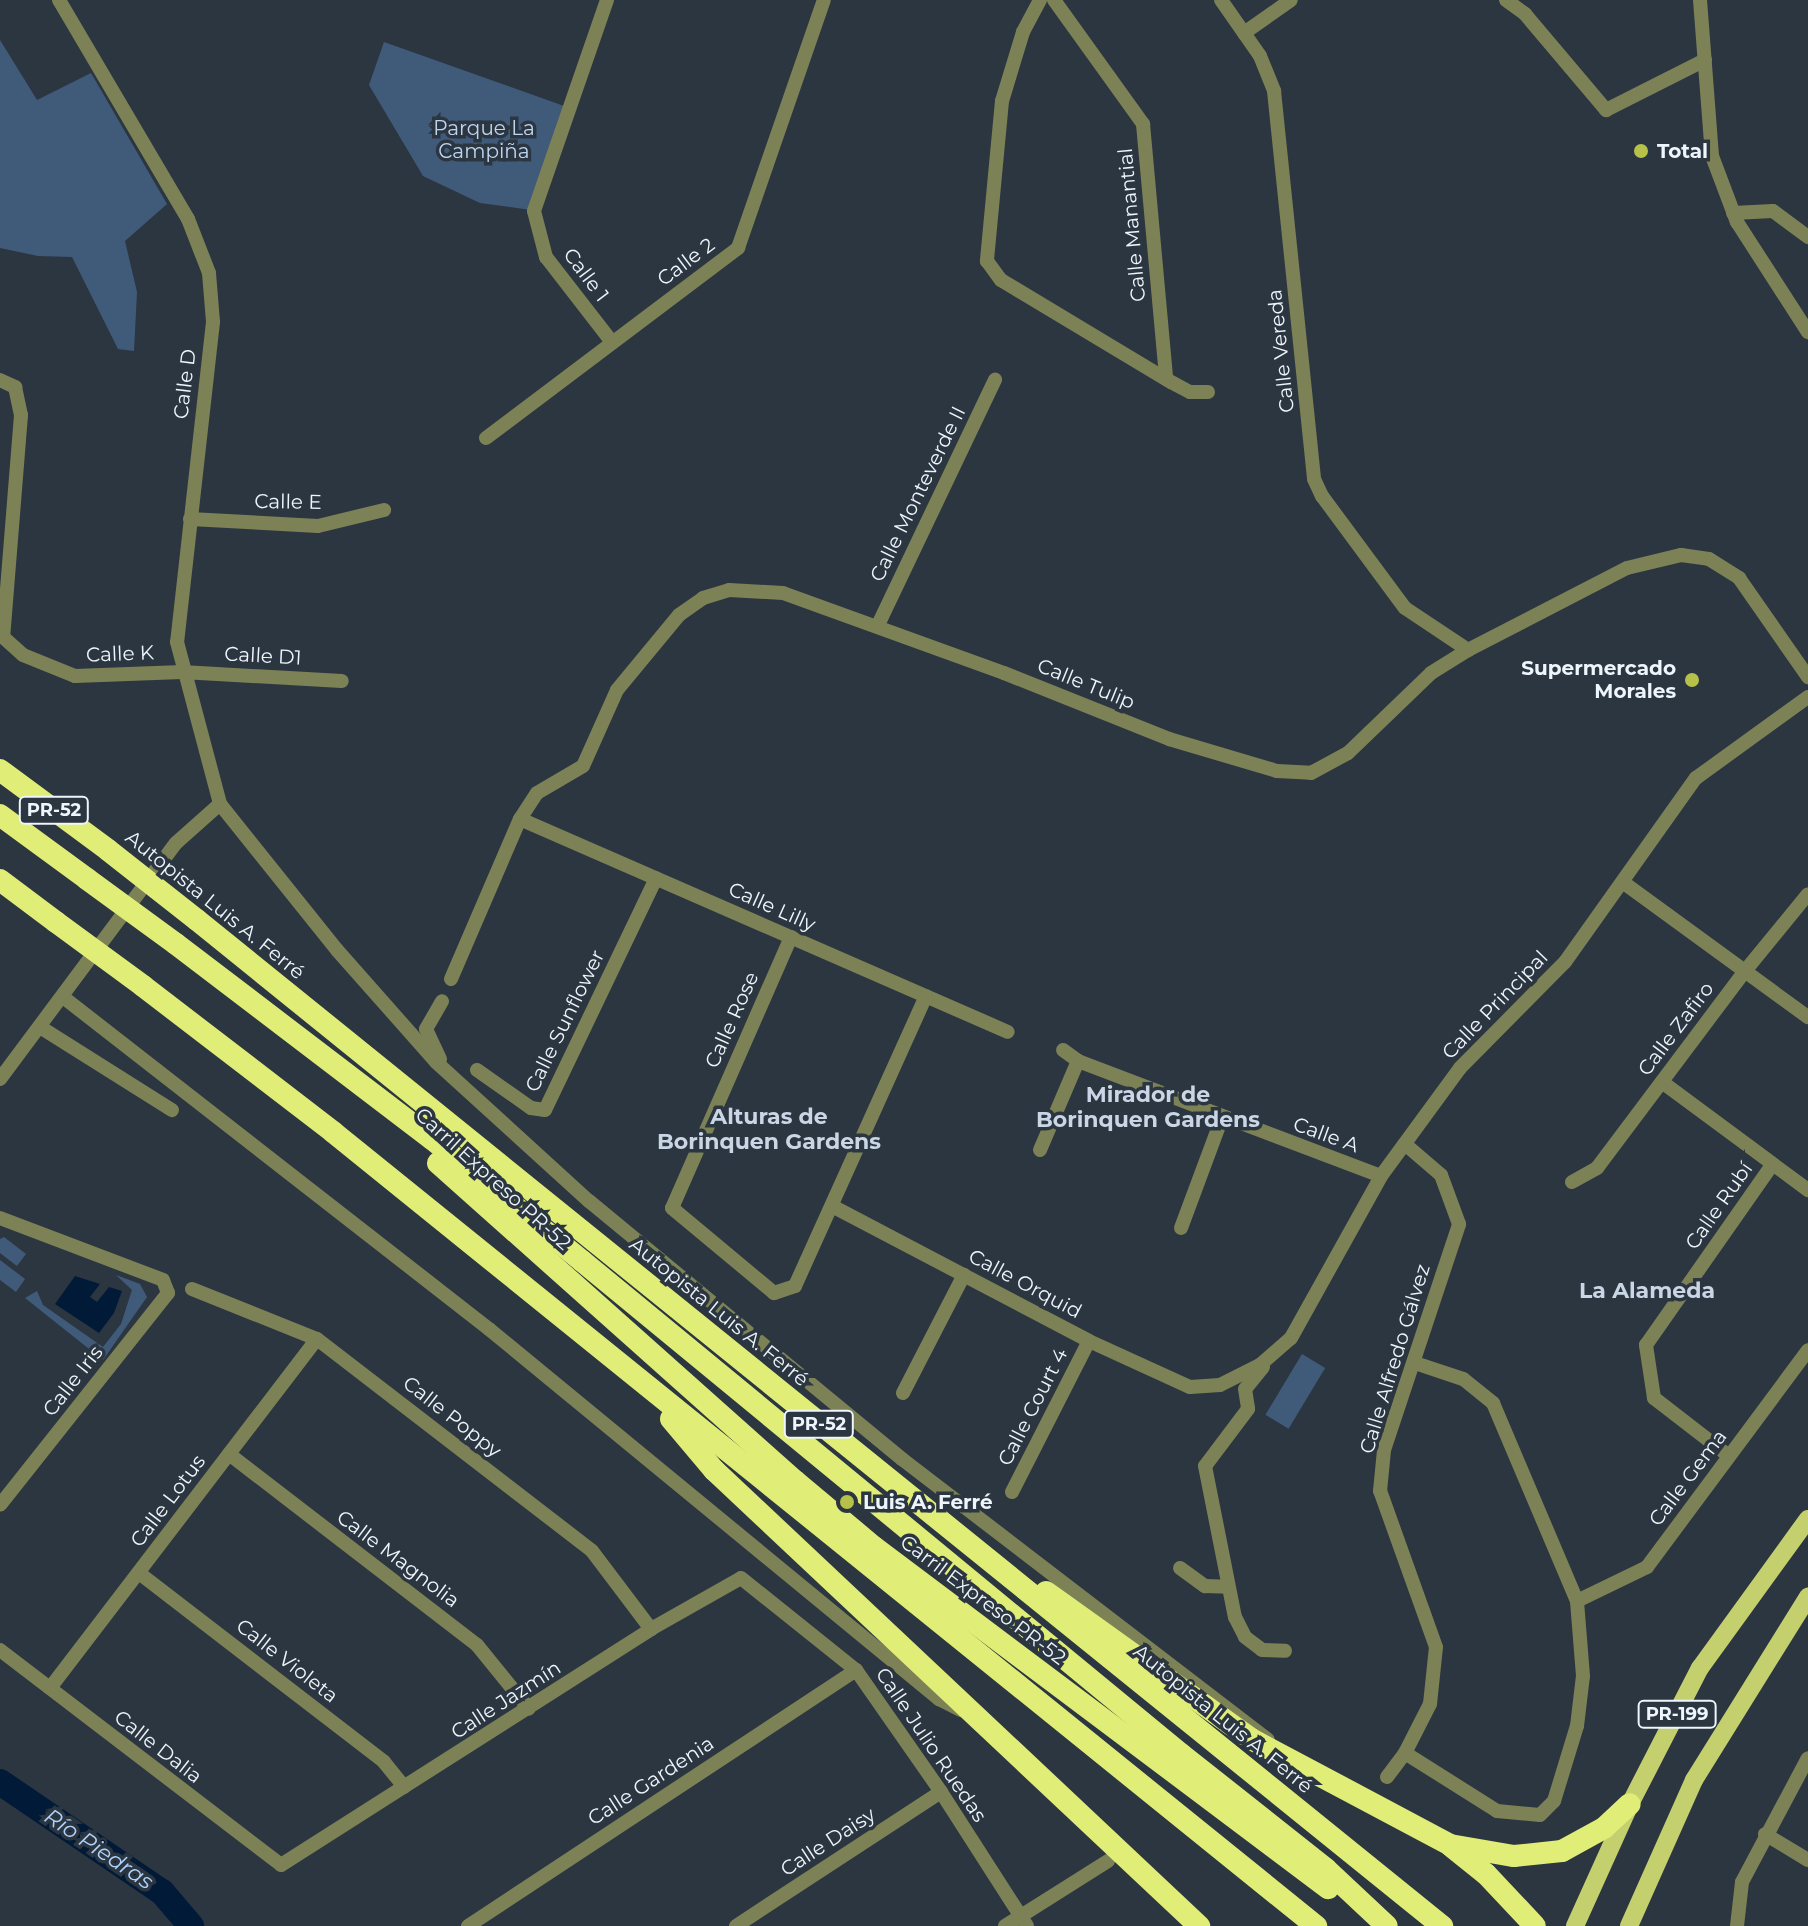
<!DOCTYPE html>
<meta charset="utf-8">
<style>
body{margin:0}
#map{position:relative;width:1808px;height:1926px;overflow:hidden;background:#2c3641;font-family:Montserrat,sans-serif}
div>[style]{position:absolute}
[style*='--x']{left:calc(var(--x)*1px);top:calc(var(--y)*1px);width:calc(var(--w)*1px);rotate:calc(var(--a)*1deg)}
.green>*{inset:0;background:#405b7a;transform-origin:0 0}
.water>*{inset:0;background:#001a37}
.river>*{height:26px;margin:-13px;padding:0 13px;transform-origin:13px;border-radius:13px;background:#001a37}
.minor>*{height:14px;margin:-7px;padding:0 7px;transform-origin:7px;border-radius:7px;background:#7c8255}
.major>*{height:18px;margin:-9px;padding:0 9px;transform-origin:9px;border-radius:9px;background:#c4cf6e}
.highway>*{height:22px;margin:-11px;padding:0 11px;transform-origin:11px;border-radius:11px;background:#e0ed77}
.highway-bridge>*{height:22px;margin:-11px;padding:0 11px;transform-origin:11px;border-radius:11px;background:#e0ed77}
.dots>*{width:22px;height:22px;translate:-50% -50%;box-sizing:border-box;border:4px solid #2c3641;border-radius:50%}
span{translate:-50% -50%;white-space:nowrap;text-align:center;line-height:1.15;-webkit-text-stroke:7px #2c3641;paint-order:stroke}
.shield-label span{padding:2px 6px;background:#2c3641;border:2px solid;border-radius:6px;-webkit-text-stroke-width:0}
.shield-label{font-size:18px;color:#eef5fc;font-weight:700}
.park-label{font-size:20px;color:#bed5f1}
.poi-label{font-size:20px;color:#eef5fc;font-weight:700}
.left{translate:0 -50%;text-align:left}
.right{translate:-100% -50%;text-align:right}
.street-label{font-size:20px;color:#eef5fc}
.neighbourhood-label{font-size:22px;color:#cad6e5;font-weight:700}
.water-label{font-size:22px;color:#afd2fb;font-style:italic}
</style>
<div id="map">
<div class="green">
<i style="clip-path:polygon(0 40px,37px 100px,91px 73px,167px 204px,125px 241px,137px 292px,134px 351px,118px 349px,72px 257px,38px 256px,0 248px)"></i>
<i style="clip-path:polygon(384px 42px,564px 106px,531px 210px,480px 203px,423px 176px,369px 85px)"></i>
<i style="clip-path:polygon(4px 1237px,26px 1254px,17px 1266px,0 1253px,0 1239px)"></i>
<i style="clip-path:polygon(0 1260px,25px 1279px,16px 1292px,0 1280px)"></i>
<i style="clip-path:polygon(116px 1275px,140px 1284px,147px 1297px,103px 1360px,25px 1298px,37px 1291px,43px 1305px,103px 1347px,121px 1324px,132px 1290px)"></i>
<i style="left:1302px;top:1354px;width:27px;height:71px;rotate:31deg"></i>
</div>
<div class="water">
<i style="clip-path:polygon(75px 1276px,100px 1284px,90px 1297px,97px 1302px,109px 1287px,122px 1291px,114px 1313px,99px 1333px,55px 1304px)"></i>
</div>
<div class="river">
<i style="--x:0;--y:1782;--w:196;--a:34.2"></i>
<i style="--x:162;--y:1892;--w:45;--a:49.5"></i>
</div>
<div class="minor">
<i style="--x:59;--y:0;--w:254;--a:59.5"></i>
<i style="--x:188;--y:219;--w:58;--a:68.7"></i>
<i style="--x:209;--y:273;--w:49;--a:85.3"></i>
<i style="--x:213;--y:322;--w:322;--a:96.4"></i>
<i style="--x:177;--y:642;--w:168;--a:75.1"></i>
<i style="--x:220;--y:804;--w:187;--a:51.3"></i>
<i style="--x:337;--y:950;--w:149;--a:48.5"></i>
<i style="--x:436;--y:1062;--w:207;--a:42.3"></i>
<i style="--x:589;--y:1201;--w:406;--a:39.5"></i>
<i style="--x:902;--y:1459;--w:461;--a:37.5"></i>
<i style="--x:607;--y:0;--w:223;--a:109.1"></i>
<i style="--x:534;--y:211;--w:48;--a:75.4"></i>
<i style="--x:546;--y:257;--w:108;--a:52.2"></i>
<i style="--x:1040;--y:0;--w:36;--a:118"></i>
<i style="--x:1023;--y:32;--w:72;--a:106.9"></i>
<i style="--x:1002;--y:101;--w:161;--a:95.4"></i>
<i style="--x:987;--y:261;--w:24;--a:54"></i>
<i style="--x:1001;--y:280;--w:198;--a:31"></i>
<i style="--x:1171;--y:382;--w:21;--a:28"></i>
<i style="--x:1190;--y:392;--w:18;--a:0"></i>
<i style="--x:1054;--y:0;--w:153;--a:54.3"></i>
<i style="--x:1143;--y:124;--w:256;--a:84.8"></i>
<i style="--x:1221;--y:0;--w:68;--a:55.1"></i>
<i style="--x:1260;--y:56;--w:38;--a:68"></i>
<i style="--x:1274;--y:91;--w:390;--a:84.1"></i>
<i style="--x:1314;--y:479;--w:19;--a:65"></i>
<i style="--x:1322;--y:496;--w:139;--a:53.5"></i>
<i style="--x:1405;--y:608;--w:76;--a:33.7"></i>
<i style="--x:1506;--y:0;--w:24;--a:36"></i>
<i style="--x:1525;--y:14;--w:126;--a:49.8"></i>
<i style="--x:1606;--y:110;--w:111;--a:-26.8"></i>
<i style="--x:1700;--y:0;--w:156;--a:85.6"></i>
<i style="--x:1712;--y:156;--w:71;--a:69.3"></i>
<i style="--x:1737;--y:222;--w:131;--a:57.2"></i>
<i style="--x:1244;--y:33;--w:57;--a:-35.1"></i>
<i style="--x:1733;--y:213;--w:40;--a:-2.9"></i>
<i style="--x:1773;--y:211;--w:44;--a:36.6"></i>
<i style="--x:0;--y:380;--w:17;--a:25"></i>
<i style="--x:15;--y:387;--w:29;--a:78"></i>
<i style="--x:21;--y:415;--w:223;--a:94.6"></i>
<i style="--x:3;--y:637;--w:27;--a:42"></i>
<i style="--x:23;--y:655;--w:56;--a:22"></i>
<i style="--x:75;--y:676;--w:107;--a:-2.1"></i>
<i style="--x:182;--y:672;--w:160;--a:3.2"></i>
<i style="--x:486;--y:438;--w:316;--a:-37"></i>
<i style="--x:738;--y:248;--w:262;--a:-70.9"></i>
<i style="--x:190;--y:519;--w:128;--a:3.1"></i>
<i style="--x:318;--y:526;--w:68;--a:-13.6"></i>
<i style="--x:878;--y:625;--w:272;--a:-64.5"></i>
<i style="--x:520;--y:819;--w:532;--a:23.58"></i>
<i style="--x:1624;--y:883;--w:228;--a:36.1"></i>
<i style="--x:791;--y:937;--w:296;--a:113.7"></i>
<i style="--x:672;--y:1208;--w:133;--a:39.8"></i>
<i style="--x:774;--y:1293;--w:22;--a:-18"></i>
<i style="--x:795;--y:1286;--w:318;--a:-65.7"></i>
<i style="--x:451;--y:979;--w:174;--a:-66.7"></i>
<i style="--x:520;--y:819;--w:31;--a:-57"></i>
<i style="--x:537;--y:793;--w:53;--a:-30.4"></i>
<i style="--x:583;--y:766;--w:83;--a:-65.9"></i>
<i style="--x:617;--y:690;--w:97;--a:-50.4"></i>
<i style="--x:679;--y:615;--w:29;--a:-35"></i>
<i style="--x:703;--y:598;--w:27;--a:-17"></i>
<i style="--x:729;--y:590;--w:54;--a:3.2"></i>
<i style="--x:783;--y:593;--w:235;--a:19.9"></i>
<i style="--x:1004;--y:673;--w:178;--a:21.8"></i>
<i style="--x:1169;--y:739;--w:113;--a:16.5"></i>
<i style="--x:1277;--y:771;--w:34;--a:3"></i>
<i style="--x:1311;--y:773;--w:42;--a:-28.4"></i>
<i style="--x:1348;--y:753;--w:115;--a:-43.9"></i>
<i style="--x:1431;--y:673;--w:44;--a:-31.9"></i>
<i style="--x:1468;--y:650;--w:179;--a:-27.3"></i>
<i style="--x:1627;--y:568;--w:56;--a:-13.5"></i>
<i style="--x:1681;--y:555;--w:28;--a:8"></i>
<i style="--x:1709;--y:559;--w:36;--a:32"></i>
<i style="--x:1739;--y:578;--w:121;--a:55.1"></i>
<i style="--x:63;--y:997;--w:540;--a:37.93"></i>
<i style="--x:489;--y:1329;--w:583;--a:39.43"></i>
<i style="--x:939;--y:1699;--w:25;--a:27"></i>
<i style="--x:40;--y:1027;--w:156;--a:32.2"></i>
<i style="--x:1063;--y:1050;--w:19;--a:36"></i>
<i style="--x:1078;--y:1061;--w:324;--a:20.8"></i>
<i style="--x:440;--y:1059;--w:33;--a:-115"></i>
<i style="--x:426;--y:1029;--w:32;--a:-60"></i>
<i style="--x:477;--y:1070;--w:66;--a:35.1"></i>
<i style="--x:531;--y:1108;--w:14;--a:8"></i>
<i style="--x:545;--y:1110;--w:257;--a:-64.4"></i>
<i style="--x:0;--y:1079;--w:294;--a:-53.3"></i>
<i style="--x:176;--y:843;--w:59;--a:-41.6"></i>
<i style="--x:1662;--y:1082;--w:182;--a:36.5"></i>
<i style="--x:1040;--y:1150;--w:97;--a:-66.9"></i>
<i style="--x:1572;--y:1182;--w:29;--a:-29"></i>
<i style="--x:1597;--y:1168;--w:246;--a:-53.1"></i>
<i style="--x:1745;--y:971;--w:99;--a:-50.7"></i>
<i style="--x:832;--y:1206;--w:290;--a:27.7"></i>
<i style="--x:1089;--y:1341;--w:111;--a:24.5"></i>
<i style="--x:1190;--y:1387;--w:30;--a:-4"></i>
<i style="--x:1220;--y:1385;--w:45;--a:-26.6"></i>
<i style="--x:1260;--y:1365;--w:41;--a:-41.1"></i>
<i style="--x:1291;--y:1338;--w:185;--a:-60.9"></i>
<i style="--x:1381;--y:1176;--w:134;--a:-53.8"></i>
<i style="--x:1460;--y:1068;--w:149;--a:-45.3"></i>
<i style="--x:1565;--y:962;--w:226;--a:-54.6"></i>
<i style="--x:1696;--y:778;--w:138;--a:-35.9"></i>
<i style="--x:0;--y:1218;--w:174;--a:20.8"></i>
<i style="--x:163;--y:1280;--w:14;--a:69"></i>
<i style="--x:168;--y:1293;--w:270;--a:128.4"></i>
<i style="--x:1181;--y:1228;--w:117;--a:-69.6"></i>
<i style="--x:192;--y:1289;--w:135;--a:21.8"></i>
<i style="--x:317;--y:1339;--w:347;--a:37.6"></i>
<i style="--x:592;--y:1551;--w:98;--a:52.9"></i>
<i style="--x:1263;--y:1367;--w:28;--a:129"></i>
<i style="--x:1245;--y:1389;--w:20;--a:81"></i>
<i style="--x:1248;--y:1409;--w:71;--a:127"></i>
<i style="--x:1205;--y:1466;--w:154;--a:78.8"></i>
<i style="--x:1235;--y:1617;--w:22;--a:63"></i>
<i style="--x:1245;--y:1637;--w:21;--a:37"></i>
<i style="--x:1262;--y:1650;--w:23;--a:2"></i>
<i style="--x:903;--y:1393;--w:133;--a:-62.7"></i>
<i style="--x:229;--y:1454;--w:313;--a:37.6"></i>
<i style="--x:477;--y:1645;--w:82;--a:50.9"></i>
<i style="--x:1729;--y:1456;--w:95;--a:-142.3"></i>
<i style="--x:1654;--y:1398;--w:54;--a:-98.6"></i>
<i style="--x:1646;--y:1345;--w:220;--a:-55"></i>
<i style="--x:1012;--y:1492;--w:169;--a:-63"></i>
<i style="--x:1180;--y:1568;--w:31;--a:36"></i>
<i style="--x:1205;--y:1586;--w:23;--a:2"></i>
<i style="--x:139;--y:1573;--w:309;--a:37.6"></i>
<i style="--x:384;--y:1762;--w:32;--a:51"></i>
<i style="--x:1577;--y:1601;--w:78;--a:-25.9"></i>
<i style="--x:1647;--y:1567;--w:270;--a:-53.4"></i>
<i style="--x:0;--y:1650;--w:354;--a:37.4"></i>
<i style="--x:281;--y:1865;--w:439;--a:-32.5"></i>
<i style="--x:651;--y:1629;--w:103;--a:-29.5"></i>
<i style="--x:741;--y:1578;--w:147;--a:38.7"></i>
<i style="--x:856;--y:1670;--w:149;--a:55.1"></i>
<i style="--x:941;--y:1792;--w:159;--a:57.3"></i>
<i style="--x:50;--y:1688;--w:439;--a:-52.6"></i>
<i style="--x:1405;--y:1753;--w:109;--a:32.2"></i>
<i style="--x:1497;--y:1811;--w:43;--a:5.3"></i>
<i style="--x:1540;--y:1815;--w:20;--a:-45"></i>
<i style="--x:1554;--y:1801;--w:78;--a:-73"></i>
<i style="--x:1577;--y:1726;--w:50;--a:-83.2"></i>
<i style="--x:1583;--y:1676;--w:75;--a:-94.6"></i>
<i style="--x:1577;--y:1601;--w:215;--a:-113"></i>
<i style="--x:1493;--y:1403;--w:38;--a:-141"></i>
<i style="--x:1463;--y:1379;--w:51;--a:-161.6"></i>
<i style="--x:1387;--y:1777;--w:30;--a:-53"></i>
<i style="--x:1405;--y:1753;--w:55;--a:-63"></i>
<i style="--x:1430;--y:1704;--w:57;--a:-84"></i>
<i style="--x:1436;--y:1647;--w:166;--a:-109.7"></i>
<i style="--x:1380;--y:1491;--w:41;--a:-84.4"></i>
<i style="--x:1384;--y:1450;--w:238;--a:-71.6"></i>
<i style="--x:1459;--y:1224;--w:52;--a:-110.2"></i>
<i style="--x:1441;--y:1175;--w:48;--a:-139.3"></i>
<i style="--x:1765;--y:1834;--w:50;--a:31.2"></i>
<i style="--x:468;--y:1926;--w:465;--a:-33.4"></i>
<i style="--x:736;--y:1926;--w:245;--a:-33.2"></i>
<i style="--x:1005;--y:1926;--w:122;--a:-32.3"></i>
<i style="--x:1737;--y:1926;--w:44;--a:-83.5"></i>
<i style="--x:1742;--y:1882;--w:140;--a:-62"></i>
</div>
<div class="major">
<i style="--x:1575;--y:1926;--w:134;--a:-65.7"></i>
<i style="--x:1630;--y:1804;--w:153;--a:-62.8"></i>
<i style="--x:1700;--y:1668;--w:184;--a:-54.1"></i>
<i style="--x:1629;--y:1926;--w:160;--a:-66"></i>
<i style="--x:1694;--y:1780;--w:216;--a:-58.1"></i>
</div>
<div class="highway">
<i style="--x:0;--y:770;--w:134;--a:36.5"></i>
<i style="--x:0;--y:815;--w:108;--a:36.3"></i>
<i style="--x:0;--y:880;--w:70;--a:36.9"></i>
<i style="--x:197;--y:920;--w:1601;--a:38.94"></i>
<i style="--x:176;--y:944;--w:322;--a:37.3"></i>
<i style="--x:432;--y:1139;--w:193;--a:39.1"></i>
<i style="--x:582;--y:1261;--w:776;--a:39.46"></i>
<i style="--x:1181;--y:1754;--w:185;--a:38.4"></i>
<i style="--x:1326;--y:1869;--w:83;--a:43.1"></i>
<i style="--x:143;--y:986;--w:240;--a:37.5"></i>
<i style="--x:333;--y:1132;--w:1264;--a:38.93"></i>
<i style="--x:438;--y:1163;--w:478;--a:41.7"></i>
<i style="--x:795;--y:1481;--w:103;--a:39.9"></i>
<i style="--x:874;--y:1547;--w:568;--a:36.91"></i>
<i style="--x:671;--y:1419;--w:67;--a:49.9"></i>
<i style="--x:714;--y:1470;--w:666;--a:43.23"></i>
<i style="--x:1046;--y:1592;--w:252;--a:35.6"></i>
<i style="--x:1251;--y:1739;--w:225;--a:28"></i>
<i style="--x:1450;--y:1845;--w:65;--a:9.8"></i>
<i style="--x:1514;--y:1856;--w:48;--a:-5.9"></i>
<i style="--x:1562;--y:1851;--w:48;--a:-28.7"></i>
<i style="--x:1604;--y:1828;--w:35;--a:-43"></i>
<i style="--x:1452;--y:1847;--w:43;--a:38.5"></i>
<i style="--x:1486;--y:1874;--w:71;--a:46.7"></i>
</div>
<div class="highway-bridge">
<i style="--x:108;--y:850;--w:113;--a:38.2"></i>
<i style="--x:87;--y:879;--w:110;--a:36.1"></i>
<i style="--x:56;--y:922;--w:108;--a:36.3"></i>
</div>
<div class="dots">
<i style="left:1641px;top:151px;background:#b6c149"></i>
<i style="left:1692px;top:680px;background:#b6c149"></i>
<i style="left:847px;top:1502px;background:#b6c149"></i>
</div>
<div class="shield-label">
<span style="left:54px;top:810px">PR-52</span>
<span style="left:819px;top:1424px">PR-52</span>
<span style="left:1677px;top:1714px">PR-199</span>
</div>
<div class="park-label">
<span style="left:484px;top:140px">Parque La<br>Campiña</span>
</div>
<div class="poi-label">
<span class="left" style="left:1657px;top:151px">Total</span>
<span class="right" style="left:1676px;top:680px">Supermercado<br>Morales</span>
<span class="left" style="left:863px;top:1502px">Luis A. Ferré</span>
</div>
<div class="street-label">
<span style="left:1132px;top:225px;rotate:-95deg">Calle Manantial</span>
<span style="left:686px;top:262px;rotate:-37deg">Calle 2</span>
<span style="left:586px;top:275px;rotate:53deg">Calle 1</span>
<span style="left:1281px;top:351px;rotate:-96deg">Calle Vereda</span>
<span style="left:185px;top:384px;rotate:-83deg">Calle D</span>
<span style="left:918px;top:494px;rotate:-64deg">Calle Monteverde II</span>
<span style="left:288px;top:502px;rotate:1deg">Calle E</span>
<span style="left:120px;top:654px;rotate:-2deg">Calle K</span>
<span style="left:263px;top:656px;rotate:3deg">Calle D1</span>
<span style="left:1086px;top:684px;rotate:22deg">Calle Tulip</span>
<span style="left:215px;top:905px;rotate:39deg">Autopista Luis A. Ferré</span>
<span style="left:772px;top:907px;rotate:24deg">Calle Lilly</span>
<span style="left:1495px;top:1005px;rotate:-46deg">Calle Principal</span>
<span style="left:732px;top:1020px;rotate:-66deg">Calle Rose</span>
<span style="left:565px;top:1021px;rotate:-64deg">Calle Sunflower</span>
<span style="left:1676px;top:1029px;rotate:-53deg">Calle Zafiro</span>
<span style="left:1326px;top:1135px;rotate:20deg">Calle A</span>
<span style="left:493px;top:1179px;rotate:42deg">Carril Expreso PR-52</span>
<span style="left:1719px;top:1206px;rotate:-55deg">Calle Rubí</span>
<span style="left:1025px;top:1284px;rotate:28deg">Calle Orquid</span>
<span style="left:719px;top:1312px;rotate:39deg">Autopista Luis A. Ferré</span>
<span style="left:1395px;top:1359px;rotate:-73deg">Calle Alfredo Gálvez</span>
<span style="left:73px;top:1381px;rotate:-52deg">Calle Iris</span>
<span style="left:1033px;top:1407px;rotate:-63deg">Calle Court 4</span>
<span style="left:452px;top:1417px;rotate:38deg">Calle Poppy</span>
<span style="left:1688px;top:1478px;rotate:-53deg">Calle Gema</span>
<span style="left:168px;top:1501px;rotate:-53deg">Calle Lotus</span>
<span style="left:398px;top:1559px;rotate:37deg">Calle Magnolia</span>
<span style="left:983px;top:1600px;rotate:37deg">Carril Expreso PR-52</span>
<span style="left:287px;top:1661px;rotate:38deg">Calle Violeta</span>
<span style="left:506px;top:1700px;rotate:-33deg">Calle Jazmín</span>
<span style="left:1223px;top:1719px;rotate:39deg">Autopista Luis A. Ferré</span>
<span style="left:931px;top:1745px;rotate:56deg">Calle Julio Ruedas</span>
<span style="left:158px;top:1747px;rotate:38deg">Calle Dalia</span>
<span style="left:651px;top:1781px;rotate:-33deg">Calle Gardenia</span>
<span style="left:828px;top:1842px;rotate:-33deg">Calle Daisy</span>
</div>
<div class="neighbourhood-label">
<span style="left:1148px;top:1107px">Mirador de<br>Borinquen Gardens</span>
<span style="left:769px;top:1129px">Alturas de<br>Borinquen Gardens</span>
<span style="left:1647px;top:1291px">La Alameda</span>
</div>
<div class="water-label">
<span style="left:99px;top:1849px;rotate:34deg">Río Piedras</span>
</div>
</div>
